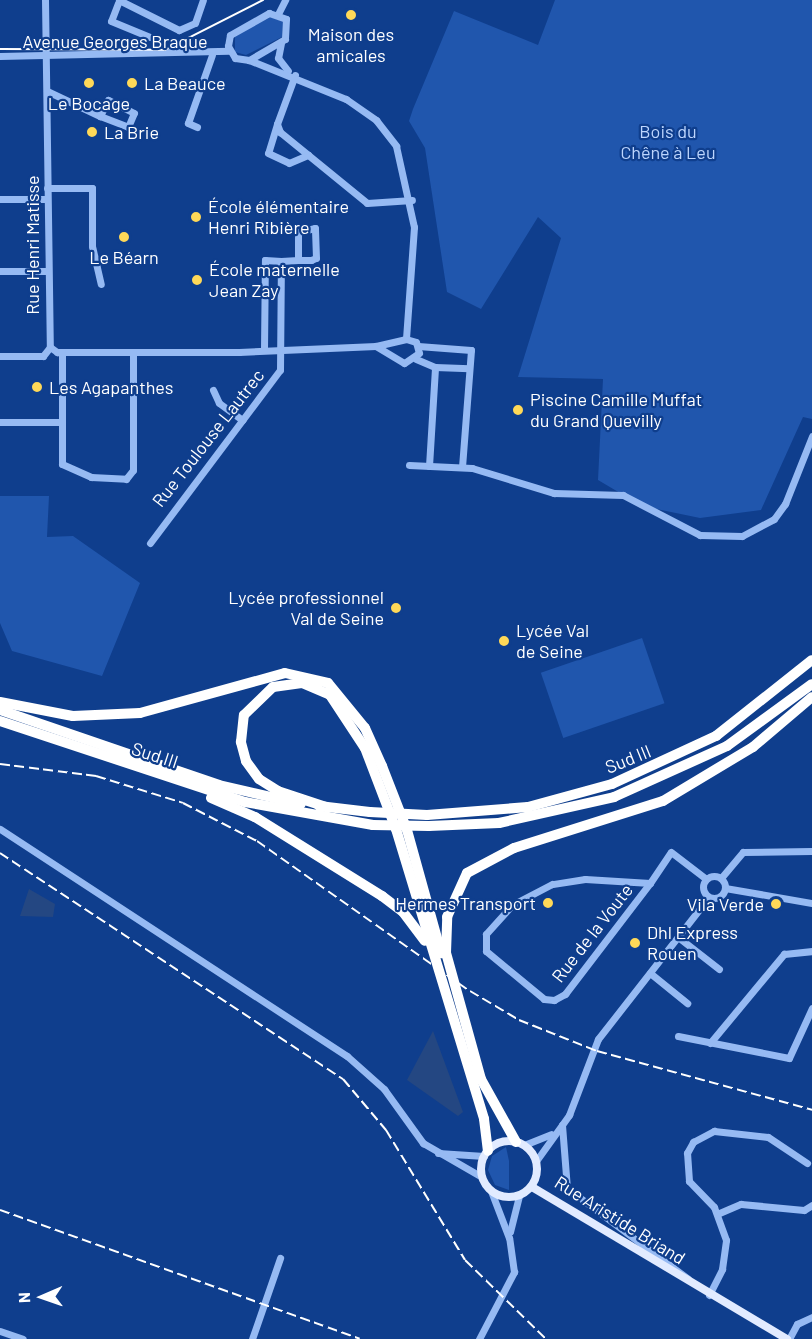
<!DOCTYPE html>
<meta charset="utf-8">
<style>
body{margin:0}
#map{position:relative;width:812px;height:1339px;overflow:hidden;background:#0f3e8d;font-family:Barlow,sans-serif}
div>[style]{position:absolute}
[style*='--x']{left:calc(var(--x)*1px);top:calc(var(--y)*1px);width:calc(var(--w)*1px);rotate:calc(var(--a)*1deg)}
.green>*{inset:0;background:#2056ad;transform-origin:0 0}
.water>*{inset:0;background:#244782}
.minor>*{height:7px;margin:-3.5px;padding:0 3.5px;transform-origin:3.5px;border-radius:3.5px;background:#96baf3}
.minor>.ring{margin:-3.5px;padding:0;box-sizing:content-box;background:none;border:7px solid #96baf3;border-radius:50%}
.major>*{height:8px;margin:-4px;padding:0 4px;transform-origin:4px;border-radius:4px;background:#e2ebff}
.major>.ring{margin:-4px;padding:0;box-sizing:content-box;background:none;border:8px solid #e2ebff;border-radius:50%}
.highway>*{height:10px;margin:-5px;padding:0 5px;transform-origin:5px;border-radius:5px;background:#fff}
.tram>*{height:1.5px;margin:-0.75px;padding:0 0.75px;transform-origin:0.75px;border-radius:0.75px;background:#fff}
.rail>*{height:2px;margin-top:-1px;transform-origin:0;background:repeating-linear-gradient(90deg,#fff 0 10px,transparent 0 14.5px)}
.highway-bridge>*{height:10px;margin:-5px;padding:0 5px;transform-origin:5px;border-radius:5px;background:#fff}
.dots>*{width:16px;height:16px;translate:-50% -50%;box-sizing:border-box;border:3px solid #0f3e8d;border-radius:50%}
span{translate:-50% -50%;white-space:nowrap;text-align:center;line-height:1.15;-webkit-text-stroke:4.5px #0f3e8d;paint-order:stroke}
.poi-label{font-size:18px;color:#fff}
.left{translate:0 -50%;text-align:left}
.right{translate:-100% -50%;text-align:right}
.street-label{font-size:18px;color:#fff}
.park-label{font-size:18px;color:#bdd6fe}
.north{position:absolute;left:12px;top:1267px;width:60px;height:60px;-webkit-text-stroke:4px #0f3e8d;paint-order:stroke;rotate:268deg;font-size:16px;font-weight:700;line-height:24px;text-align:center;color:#fff}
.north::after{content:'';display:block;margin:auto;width:21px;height:27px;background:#fff;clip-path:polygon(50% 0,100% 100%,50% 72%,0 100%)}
</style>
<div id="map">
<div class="green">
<i style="clip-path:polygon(555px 0,812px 0,812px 419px,803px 417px,761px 510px,700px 518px,642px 506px,598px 480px,603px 379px,518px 377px,561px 238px,538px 217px,481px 309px,447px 292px,425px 148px,409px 121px,413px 109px,454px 11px,538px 45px)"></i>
<i style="clip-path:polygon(271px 17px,283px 22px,282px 37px,246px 55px,235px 52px,235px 35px)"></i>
<i style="clip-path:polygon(0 496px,49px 496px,47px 537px,73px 536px,140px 583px,102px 676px,12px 651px,0 623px)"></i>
<i style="left:642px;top:638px;width:69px;height:107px;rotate:71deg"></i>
<i style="clip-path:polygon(506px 1147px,509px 1161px,509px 1190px,495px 1185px,488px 1170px,492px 1156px)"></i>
</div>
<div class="water">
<i style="clip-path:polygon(29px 889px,55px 904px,53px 917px,20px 916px)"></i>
<i style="clip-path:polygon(433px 1031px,463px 1112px,458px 1116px,407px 1080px)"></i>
</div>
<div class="minor">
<i style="--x:45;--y:0;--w:347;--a:89.2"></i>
<i style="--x:50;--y:347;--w:9;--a:36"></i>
<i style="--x:57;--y:352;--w:182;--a:0"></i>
<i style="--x:239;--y:352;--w:137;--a:-2.5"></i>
<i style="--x:376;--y:346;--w:31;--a:-13"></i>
<i style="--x:406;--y:339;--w:10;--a:17"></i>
<i style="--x:416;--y:342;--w:11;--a:75"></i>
<i style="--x:419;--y:353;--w:18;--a:146"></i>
<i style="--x:404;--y:363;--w:33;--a:-149"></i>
<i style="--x:119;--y:0;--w:67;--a:26.6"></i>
<i style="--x:179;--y:30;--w:17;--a:-24"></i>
<i style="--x:195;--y:23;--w:24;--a:-71"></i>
<i style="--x:118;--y:3;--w:19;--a:111"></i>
<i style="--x:111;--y:21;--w:42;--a:22.3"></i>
<i style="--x:269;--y:13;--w:18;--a:19"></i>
<i style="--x:286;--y:19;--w:20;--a:93"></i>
<i style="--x:285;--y:39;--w:42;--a:149.7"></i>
<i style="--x:249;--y:60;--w:14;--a:-172"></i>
<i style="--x:235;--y:58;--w:14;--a:-120"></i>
<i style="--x:228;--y:46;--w:11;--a:-80"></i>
<i style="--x:230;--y:35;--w:45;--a:-29.4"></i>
<i style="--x:278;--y:14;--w:16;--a:-63"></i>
<i style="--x:281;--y:43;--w:15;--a:101"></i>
<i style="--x:278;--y:58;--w:16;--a:52"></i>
<i style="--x:0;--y:56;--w:229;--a:-1.3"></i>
<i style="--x:249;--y:60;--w:105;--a:21.9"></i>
<i style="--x:346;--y:99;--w:37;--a:35"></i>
<i style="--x:376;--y:120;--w:33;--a:52"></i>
<i style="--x:396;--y:146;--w:83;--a:77.5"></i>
<i style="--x:414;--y:227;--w:112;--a:94.1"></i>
<i style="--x:295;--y:75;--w:52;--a:110.2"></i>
<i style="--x:277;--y:124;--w:9;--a:69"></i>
<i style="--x:280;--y:132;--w:112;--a:39.2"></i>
<i style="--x:367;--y:203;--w:45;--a:-3.8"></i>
<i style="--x:47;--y:91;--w:59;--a:25.3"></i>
<i style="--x:100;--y:116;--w:30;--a:21"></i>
<i style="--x:128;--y:127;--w:15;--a:-67"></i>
<i style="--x:134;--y:113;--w:29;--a:-153"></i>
<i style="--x:108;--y:100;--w:18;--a:117"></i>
<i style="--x:277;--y:124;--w:30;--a:107"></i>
<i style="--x:268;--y:153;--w:23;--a:25"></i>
<i style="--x:289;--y:163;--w:21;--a:-23"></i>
<i style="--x:197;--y:127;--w:10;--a:-156"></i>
<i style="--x:188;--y:123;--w:72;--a:-70.6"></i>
<i style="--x:47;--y:188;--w:45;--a:0"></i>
<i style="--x:92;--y:188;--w:58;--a:90"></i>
<i style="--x:92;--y:246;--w:39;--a:77"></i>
<i style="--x:0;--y:199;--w:47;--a:0"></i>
<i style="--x:0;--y:271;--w:47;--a:0"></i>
<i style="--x:418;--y:346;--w:53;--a:4.3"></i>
<i style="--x:471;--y:350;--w:117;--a:94.4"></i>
<i style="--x:264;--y:350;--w:90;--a:-89.4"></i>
<i style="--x:265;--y:260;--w:16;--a:4"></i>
<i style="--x:281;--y:261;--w:17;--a:-3"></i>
<i style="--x:298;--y:260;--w:13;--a:0"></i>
<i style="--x:311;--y:260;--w:5;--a:-22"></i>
<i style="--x:316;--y:258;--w:30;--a:-92"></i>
<i style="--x:315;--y:228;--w:17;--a:167"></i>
<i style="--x:298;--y:232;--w:28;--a:90"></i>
<i style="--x:62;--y:352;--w:112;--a:90"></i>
<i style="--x:62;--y:464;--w:32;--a:24"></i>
<i style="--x:91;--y:477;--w:35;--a:3"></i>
<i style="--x:126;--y:479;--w:11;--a:-52"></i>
<i style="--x:133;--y:470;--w:117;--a:-90"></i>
<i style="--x:0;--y:356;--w:43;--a:0"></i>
<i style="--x:43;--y:356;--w:11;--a:-52"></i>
<i style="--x:416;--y:359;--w:21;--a:23"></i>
<i style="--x:435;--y:367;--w:34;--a:2"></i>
<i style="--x:213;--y:390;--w:14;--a:65"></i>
<i style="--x:219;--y:403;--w:29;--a:36"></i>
<i style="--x:0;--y:422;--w:62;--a:0"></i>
<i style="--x:409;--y:465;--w:63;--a:2.7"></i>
<i style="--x:472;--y:468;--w:86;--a:17"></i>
<i style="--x:554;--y:493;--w:69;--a:1.7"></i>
<i style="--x:623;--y:495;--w:87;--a:27.5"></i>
<i style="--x:700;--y:535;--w:42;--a:1.4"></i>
<i style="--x:742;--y:536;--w:36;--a:-28"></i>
<i style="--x:774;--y:519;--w:19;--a:-54"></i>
<i style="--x:785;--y:504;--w:73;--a:-68.3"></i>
<i style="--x:429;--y:466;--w:99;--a:-86.5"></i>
<i style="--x:150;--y:543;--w:216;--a:-53.1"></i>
<i style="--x:280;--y:370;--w:109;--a:-89.5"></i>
<i style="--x:0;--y:829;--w:415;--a:33.2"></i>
<i style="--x:347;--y:1056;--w:50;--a:41.7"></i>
<i style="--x:384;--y:1089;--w:67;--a:54.2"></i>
<i style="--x:423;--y:1143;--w:68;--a:30"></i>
<i class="ring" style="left:703px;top:876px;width:15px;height:15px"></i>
<i style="--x:721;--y:878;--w:34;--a:-50"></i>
<i style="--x:743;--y:852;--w:69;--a:-0.8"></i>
<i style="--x:650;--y:883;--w:65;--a:-176.5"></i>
<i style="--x:585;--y:879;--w:33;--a:171"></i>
<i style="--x:552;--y:884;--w:45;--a:152.3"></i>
<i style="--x:512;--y:905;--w:39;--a:132"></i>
<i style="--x:486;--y:934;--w:17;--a:90"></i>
<i style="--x:486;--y:951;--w:75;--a:39.6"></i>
<i style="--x:544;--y:999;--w:10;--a:6"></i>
<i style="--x:554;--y:1000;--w:13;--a:-29"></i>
<i style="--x:565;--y:994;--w:140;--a:-52.6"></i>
<i style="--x:650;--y:883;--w:37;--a:-56"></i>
<i style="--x:671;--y:852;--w:44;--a:37.6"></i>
<i style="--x:725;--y:888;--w:88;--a:9.8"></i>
<i style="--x:678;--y:937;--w:52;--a:38"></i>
<i style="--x:650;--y:973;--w:48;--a:39"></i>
<i style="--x:678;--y:1036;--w:113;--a:11.2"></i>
<i style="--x:789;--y:1058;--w:55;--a:-65.3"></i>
<i style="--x:710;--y:1043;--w:116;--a:-50.3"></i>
<i style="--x:784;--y:954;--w:28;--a:-6"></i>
<i style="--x:562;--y:1125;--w:63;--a:85.5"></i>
<i style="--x:567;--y:1188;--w:151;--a:36.9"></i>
<i style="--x:524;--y:1145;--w:29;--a:-22"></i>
<i style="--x:438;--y:1153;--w:46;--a:3.7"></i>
<i style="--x:536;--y:1161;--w:57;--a:-54.3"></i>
<i style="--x:569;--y:1115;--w:81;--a:-69.1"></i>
<i style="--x:598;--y:1039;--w:180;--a:-52"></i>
<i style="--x:717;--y:1214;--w:26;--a:-23"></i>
<i style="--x:741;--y:1204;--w:63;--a:5.4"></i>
<i style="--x:804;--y:1210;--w:9;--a:-32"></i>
<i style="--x:510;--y:1232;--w:37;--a:-76"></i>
<i style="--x:709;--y:1295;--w:29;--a:-63"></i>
<i style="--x:722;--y:1269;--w:29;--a:-82"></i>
<i style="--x:726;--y:1240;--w:35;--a:-110"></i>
<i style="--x:714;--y:1207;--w:36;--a:-134"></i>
<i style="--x:689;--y:1181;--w:28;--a:-94"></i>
<i style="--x:687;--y:1153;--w:13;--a:-61"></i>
<i style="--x:693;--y:1142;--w:24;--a:-28"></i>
<i style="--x:714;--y:1131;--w:54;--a:6.3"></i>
<i style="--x:768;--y:1137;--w:47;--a:33.7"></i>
<i style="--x:0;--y:1331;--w:24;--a:19"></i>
<i style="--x:252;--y:1339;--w:86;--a:-70.9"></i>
<i style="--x:479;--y:1339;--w:76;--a:-62.4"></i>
<i style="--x:514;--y:1272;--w:34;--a:-98"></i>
<i style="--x:509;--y:1238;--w:50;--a:-111"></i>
<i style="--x:789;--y:1339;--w:17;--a:-62"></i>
<i style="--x:797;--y:1324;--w:17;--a:-25"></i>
</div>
<div class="major">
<i class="ring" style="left:481px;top:1141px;width:48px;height:48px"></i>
<i style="--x:532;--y:1187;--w:297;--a:30.8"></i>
</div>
<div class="highway">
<i style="--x:0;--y:702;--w:74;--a:10.9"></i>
<i style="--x:73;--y:716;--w:67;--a:-2.6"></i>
<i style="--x:140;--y:713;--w:150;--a:-15.4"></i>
<i style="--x:285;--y:673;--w:44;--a:13.1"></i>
<i style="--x:328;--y:683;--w:58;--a:50.6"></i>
<i style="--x:365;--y:728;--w:42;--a:65.9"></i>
<i style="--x:382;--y:766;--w:69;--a:68.7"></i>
<i style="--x:407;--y:830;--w:128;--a:74.5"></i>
<i style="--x:0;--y:710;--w:231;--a:18.9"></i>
<i style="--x:219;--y:785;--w:84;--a:13"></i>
<i style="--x:0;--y:721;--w:258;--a:18.3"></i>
<i style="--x:245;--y:802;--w:130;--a:10.2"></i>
<i style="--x:211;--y:798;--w:48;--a:23.4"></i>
<i style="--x:255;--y:817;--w:150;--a:31.9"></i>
<i style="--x:382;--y:896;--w:26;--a:37"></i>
<i style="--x:403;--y:912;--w:36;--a:53"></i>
<i style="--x:319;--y:806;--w:51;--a:6.7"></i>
<i style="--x:326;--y:807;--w:51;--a:-161.6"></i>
<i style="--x:278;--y:791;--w:22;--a:-148"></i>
<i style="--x:259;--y:779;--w:22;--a:-126"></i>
<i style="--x:246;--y:761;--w:20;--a:-105"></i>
<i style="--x:241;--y:742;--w:27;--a:-84"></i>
<i style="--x:244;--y:715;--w:40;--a:-44"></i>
<i style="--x:273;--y:687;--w:29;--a:-8"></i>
<i style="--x:302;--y:683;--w:30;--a:23"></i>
<i style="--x:330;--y:695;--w:64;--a:56.6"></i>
<i style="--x:365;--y:748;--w:87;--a:69.1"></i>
<i style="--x:396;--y:829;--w:303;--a:73.1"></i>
<i style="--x:484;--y:1119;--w:32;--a:83"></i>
<i style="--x:427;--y:815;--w:101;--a:-4.5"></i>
<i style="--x:528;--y:807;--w:87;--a:-15.3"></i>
<i style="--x:612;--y:784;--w:115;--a:-24.8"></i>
<i style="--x:716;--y:736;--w:122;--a:-38.4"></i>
<i style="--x:429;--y:826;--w:70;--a:-2.5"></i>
<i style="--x:499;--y:823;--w:118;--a:-12.7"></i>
<i style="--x:614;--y:797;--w:124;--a:-24.3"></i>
<i style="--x:727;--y:746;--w:105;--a:-36.1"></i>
<i style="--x:516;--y:1142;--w:72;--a:-119.1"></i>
<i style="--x:481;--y:1079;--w:131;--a:-105.5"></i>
<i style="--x:446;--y:953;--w:36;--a:-88"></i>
<i style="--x:447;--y:917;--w:48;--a:-65.6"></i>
<i style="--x:467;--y:873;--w:53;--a:-28"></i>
<i style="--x:514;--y:848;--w:156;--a:-17.5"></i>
<i style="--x:663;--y:801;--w:105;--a:-31"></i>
<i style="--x:753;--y:747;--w:77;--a:-40.3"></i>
</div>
<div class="tram">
<i style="--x:0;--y:49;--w:165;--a:0.3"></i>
<i style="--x:165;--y:50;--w:110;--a:-27"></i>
</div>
<div class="rail">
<i style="--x:0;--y:764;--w:97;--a:7.1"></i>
<i style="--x:96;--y:776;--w:91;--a:17.2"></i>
<i style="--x:183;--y:803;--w:83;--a:27.2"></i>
<i style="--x:257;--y:841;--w:261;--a:35.2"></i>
<i style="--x:470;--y:991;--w:57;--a:30.6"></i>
<i style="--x:519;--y:1020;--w:84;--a:21.7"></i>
<i style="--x:597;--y:1051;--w:223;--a:15.3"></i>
<i style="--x:0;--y:853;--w:411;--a:33.4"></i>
<i style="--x:343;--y:1079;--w:67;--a:49.9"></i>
<i style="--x:386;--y:1130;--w:152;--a:58.7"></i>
<i style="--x:465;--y:1260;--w:113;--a:44.3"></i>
<i style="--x:0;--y:1210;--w:382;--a:19.7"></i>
</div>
<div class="highway-bridge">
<i style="--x:370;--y:812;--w:57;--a:3"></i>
<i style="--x:373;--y:825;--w:56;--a:1"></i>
</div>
<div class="dots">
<i style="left:351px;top:15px;background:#ffd958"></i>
<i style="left:89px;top:83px;background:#ffd958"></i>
<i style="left:132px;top:83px;background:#ffd958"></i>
<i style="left:92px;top:132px;background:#ffd958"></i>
<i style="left:196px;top:217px;background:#ffd958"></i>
<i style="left:124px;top:237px;background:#ffd958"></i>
<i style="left:197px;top:280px;background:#ffd958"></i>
<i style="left:37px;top:387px;background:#ffd958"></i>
<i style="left:518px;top:410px;background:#ffd958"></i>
<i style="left:396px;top:608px;background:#ffd958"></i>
<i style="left:504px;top:641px;background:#ffd958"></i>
<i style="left:548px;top:903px;background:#ffd958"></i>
<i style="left:776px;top:904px;background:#ffd958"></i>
<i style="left:635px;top:943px;background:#ffd958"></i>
</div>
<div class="poi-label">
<span style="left:351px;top:45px">Maison des<br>amicales</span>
<span class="left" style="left:144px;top:83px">La Beauce</span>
<span style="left:89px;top:103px">Le Bocage</span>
<span class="left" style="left:104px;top:132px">La Brie</span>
<span class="left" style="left:208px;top:217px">École élémentaire<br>Henri Ribière</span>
<span style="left:124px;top:257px">Le Béarn</span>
<span class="left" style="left:209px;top:280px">École maternelle<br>Jean Zay</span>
<span class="left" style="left:49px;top:387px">Les Agapanthes</span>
<span class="left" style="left:530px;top:410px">Piscine Camille Muffat<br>du Grand Quevilly</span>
<span class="right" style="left:384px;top:608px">Lycée professionnel<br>Val de Seine</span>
<span class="left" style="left:516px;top:641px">Lycée Val<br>de Seine</span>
<span class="right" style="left:536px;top:903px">Hermes Transport</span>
<span class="right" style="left:764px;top:904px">Vila Verde</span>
<span class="left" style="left:647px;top:943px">Dhl Express<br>Rouen</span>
</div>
<div class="street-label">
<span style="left:115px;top:41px">Avenue Georges Braque</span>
<span style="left:32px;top:245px;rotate:-90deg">Rue Henri Matisse</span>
<span style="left:208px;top:438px;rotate:-52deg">Rue Toulouse Lautrec</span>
<span style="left:155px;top:755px;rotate:18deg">Sud III</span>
<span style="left:628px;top:759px;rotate:-22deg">Sud III</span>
<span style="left:592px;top:933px;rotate:-52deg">Rue de la Voute</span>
<span style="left:620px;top:1220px;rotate:32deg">Rue Aristide Briand</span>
</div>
<div class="park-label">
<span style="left:668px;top:142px">Bois du<br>Chêne à Leu</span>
</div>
<div class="north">N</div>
</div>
